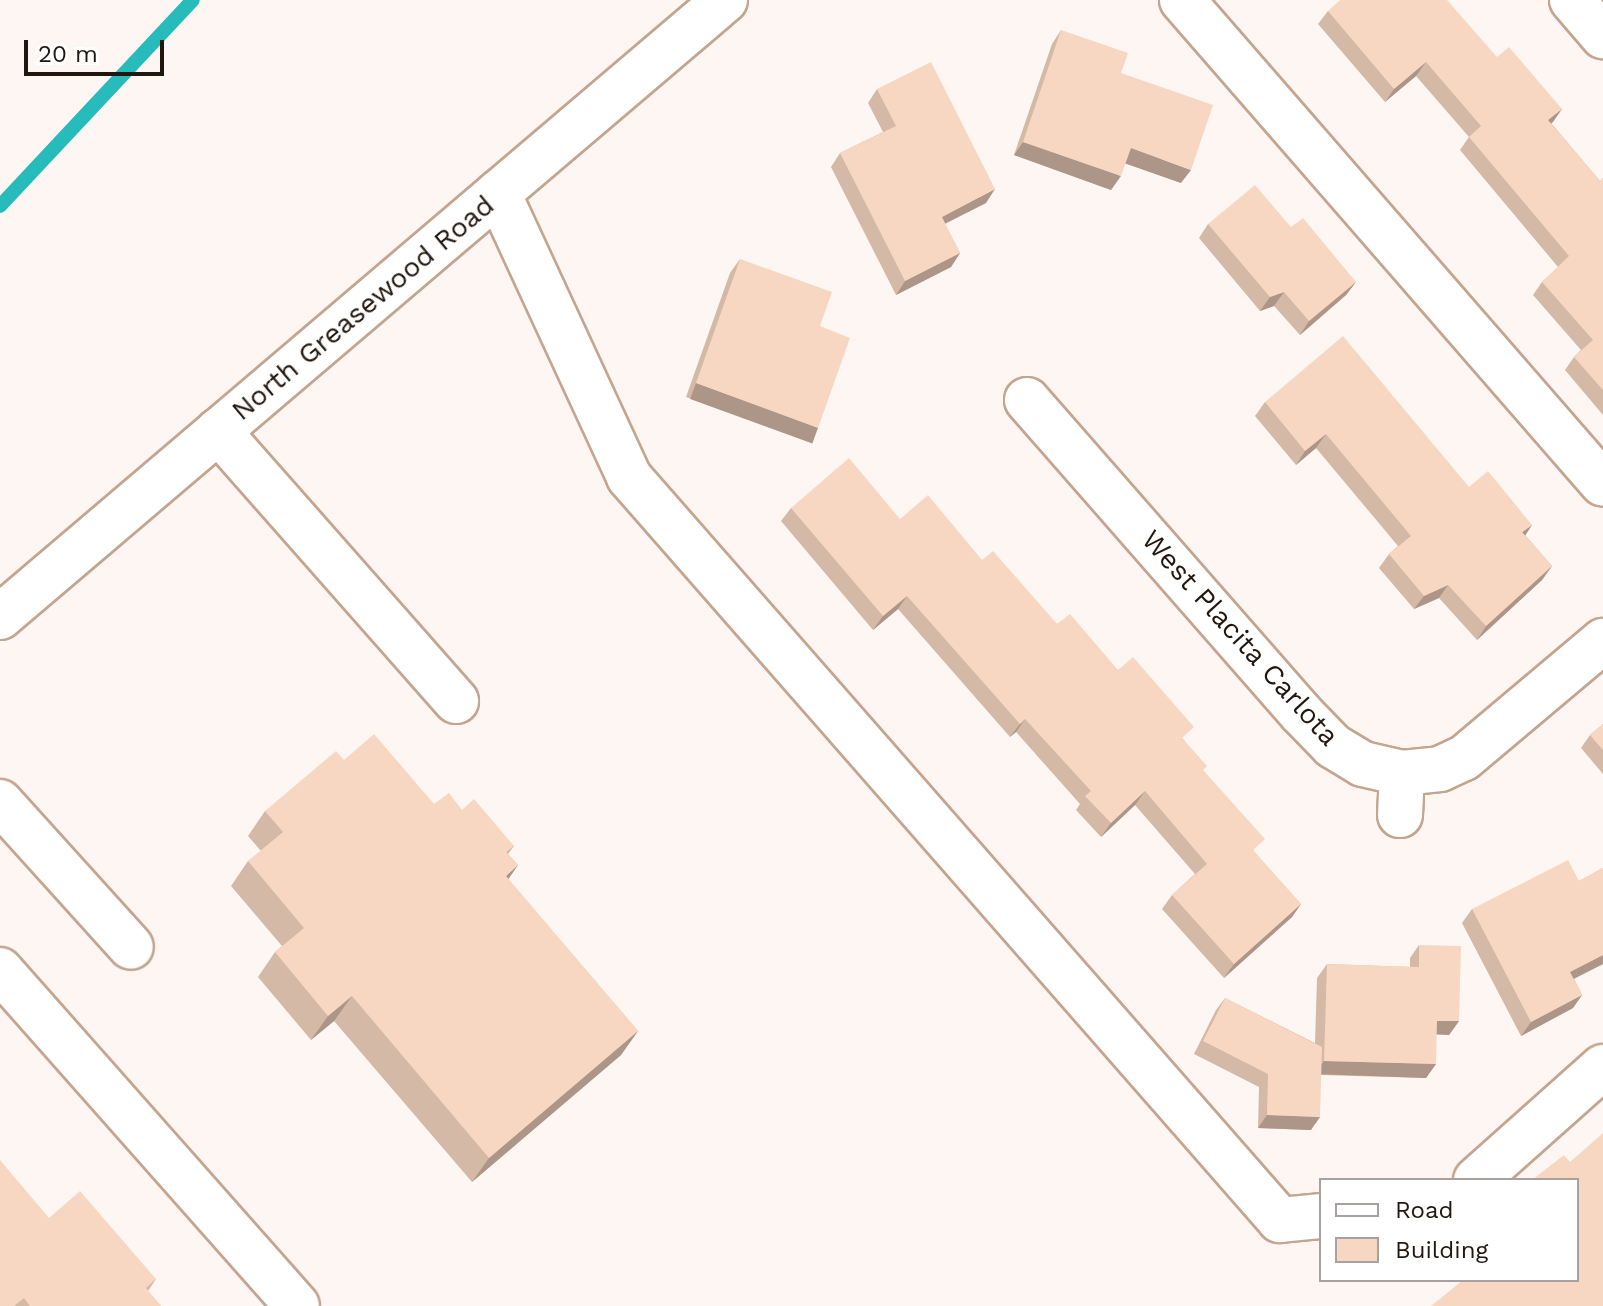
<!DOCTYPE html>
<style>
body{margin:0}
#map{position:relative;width:1603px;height:1306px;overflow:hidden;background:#fdf6f2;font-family:"Work Sans",sans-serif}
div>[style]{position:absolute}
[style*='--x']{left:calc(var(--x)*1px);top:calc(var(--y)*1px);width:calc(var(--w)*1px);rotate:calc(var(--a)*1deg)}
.stream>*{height:14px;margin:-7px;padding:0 7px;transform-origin:7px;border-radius:7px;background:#28bbbc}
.roads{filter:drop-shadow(2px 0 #c3a590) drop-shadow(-2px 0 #c3a590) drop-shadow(0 2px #c3a590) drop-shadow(0 -2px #c3a590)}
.minor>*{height:44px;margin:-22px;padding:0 22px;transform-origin:22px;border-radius:22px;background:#fff}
.wall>*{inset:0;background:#d4b9a6}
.shaded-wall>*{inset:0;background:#ad9687;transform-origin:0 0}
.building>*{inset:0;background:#f7d7c1}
span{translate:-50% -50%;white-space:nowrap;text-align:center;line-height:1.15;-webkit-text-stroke:8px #fff;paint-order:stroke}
.street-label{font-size:28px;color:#22170f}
.legend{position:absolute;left:1319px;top:1178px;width:260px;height:104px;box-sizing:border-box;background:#fff;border:2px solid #a7a29f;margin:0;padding:10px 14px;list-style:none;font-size:24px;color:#22170f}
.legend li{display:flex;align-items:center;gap:16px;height:40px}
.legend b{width:40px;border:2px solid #a7a29f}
.scale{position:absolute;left:24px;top:40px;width:140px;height:36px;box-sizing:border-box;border:4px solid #22170f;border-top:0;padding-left:10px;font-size:24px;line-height:28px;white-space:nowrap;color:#22170f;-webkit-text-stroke:6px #fff;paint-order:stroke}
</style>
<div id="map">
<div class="stream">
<i style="--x:0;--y:206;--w:282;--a:-46.9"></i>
</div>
<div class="roads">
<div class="minor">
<i style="--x:1182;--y:0;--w:641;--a:48.98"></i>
<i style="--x:1572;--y:0;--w:48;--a:49.3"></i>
<i style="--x:498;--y:193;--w:313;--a:65.2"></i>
<i style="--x:629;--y:477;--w:988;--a:48.78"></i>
<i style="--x:1280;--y:1220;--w:41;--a:-5.6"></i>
<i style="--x:1027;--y:400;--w:416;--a:48.8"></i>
<i style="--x:1301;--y:713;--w:46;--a:45.9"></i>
<i style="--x:1333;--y:746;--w:35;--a:31"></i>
<i style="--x:1363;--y:764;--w:40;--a:13"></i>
<i style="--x:1402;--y:773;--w:38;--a:-6"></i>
<i style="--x:1440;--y:769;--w:26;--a:-25"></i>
<i style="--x:1464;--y:758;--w:182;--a:-40.1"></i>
<i style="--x:218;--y:431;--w:360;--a:48.6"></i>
<i style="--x:0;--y:617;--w:952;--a:-40.4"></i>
<i style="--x:0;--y:802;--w:195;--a:47.9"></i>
<i style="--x:1400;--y:815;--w:42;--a:-87.3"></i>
<i style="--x:0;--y:970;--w:448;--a:48.5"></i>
<i style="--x:1476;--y:1180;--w:170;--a:-41.7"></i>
</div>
</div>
<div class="wall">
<i style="clip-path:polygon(1328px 11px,1497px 57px,1562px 109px,1551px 123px,1600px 181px,1603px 178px,1603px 415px,1565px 370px,1574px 357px,1581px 350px,1533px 295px,1542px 282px,1558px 267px,1460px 150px,1469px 137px,1416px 76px,1385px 102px,1318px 24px)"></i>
<i style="clip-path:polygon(1061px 30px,1181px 183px,1125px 163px,1111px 190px,1014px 155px,1052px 44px)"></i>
<i style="clip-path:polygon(877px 89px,986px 203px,945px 224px,960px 253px,951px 267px,896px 295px,831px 167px,840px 153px,883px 132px,868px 103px)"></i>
<i style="clip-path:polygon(1208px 224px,1291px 227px,1356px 282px,1346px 295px,1300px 335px,1274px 306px,1260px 311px,1199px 238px)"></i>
<i style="clip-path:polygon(740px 259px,820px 326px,809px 441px,686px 397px,730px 273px)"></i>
<i style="clip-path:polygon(1265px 402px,1469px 487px,1525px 535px,1552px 566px,1542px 580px,1477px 640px,1439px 598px,1414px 609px,1379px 568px,1389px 554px,1398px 546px,1316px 448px,1296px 465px,1255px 416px)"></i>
<i style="clip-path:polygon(791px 508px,900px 519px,982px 560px,1057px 624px,1118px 670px,1184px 740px,1255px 853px,1301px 904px,1292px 917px,1224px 978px,1162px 909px,1172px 895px,1195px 874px,1135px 805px,1101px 837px,1076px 810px,1080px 804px,1016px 732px,1010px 737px,898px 609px,873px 630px,781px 521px)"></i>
<i style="clip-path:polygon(1603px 724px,1603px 774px,1581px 748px,1590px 735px)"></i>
<i style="clip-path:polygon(344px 760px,434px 804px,462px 810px,514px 846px,508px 854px,518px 865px,508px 879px,638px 1031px,621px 1055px,472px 1182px,334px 1021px,311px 1040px,258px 977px,275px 952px,282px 946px,231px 886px,248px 861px,261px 851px,248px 836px,265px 811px)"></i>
<i style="clip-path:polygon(1603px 868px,1603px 964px,1574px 979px,1582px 995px,1573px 1008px,1521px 1036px,1462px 923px,1472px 909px,1579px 881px)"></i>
<i style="clip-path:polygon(1419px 945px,1459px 1021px,1449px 1035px,1436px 1034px,1436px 1064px,1426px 1078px,1321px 1075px,1311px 1130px,1258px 1128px,1259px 1087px,1194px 1054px,1216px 1010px,1225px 998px,1315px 1043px,1317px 978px,1327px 964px,1410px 967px,1410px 958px)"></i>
<i style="clip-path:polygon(49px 1218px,156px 1279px,148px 1291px,161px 1306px,0 1306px)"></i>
</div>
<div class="shaded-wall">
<i style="clip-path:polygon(1426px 62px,1416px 76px,1385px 102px,1394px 89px)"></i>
<i style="clip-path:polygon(1562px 109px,1553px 122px,1539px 134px,1548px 120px)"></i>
<i style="clip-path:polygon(1023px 142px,1121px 176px,1111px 190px,1014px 155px)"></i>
<i style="clip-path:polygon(1131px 148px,1191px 170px,1181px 183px,1121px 162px)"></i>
<i style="clip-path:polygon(995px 189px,986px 203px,932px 230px,942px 217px)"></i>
<i style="clip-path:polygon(960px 253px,951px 267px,896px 295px,905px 281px)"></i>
<i style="clip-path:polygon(1356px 282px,1346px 295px,1300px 335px,1309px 321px)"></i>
<i style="clip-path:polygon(1284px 292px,1274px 306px,1260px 311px,1270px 297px)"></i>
<i style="left:696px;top:383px;width:130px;height:17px;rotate:20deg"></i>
<i style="clip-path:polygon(1326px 434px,1316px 448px,1296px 465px,1305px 451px)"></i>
<i style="clip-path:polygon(1532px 525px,1523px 539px,1522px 532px)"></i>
<i style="clip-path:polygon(1552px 566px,1542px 580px,1477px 640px,1486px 626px)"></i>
<i style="clip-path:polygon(1448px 585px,1439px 598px,1414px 609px,1424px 596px)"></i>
<i style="clip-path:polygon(907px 596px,898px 609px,873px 630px,883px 616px)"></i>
<i style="clip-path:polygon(1025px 719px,1016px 732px,1010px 737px,1020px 724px)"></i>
<i style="clip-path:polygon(1145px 791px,1135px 805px,1101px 837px,1111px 823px)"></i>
<i style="clip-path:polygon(518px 865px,501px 890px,506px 876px)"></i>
<i style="clip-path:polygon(1301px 904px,1292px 917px,1224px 978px,1234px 964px)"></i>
<i style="clip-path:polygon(1603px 955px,1603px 964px,1561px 985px,1570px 972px)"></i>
<i style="clip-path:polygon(1582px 995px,1573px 1008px,1521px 1036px,1531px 1022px)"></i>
<i style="clip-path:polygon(352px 996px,334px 1021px,311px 1040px,328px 1016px)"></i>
<i style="clip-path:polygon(1437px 1021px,1459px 1021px,1449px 1035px,1427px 1034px)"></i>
<i style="clip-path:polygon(638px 1031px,621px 1055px,472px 1182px,489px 1158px)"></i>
<i style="clip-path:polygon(1324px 1061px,1436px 1064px,1426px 1078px,1314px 1074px)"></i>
<i style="clip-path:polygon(1267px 1115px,1320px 1117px,1311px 1130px,1258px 1128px)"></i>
</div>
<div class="building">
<i style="clip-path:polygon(1340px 0,1447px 0,1497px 57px,1509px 47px,1562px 109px,1548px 120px,1600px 181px,1603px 178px,1603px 390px,1574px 357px,1593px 340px,1542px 282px,1569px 256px,1469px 137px,1481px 126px,1426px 62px,1394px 89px,1328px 11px)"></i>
<i style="clip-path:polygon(1061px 30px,1128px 53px,1121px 73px,1213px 105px,1191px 170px,1131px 148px,1121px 176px,1023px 142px)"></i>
<i style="clip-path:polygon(931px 62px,995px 189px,942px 217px,960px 253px,905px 281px,840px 153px,896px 126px,877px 89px)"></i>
<i style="clip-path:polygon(1255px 185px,1291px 227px,1303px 218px,1356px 282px,1309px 321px,1284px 292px,1270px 297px,1208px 224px)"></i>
<i style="clip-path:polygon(740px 259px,832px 292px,820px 326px,850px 338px,818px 428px,696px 383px)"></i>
<i style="clip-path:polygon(1343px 336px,1469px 487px,1488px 471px,1532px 525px,1522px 532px,1552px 566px,1486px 626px,1448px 585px,1424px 596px,1389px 554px,1411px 536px,1326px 434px,1305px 451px,1265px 402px)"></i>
<i style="clip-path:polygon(849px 458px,900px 519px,928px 495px,982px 560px,993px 551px,1057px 624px,1070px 614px,1118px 670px,1133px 657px,1194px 727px,1182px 738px,1207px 766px,1203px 770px,1265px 839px,1253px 850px,1301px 904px,1234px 964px,1172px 895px,1207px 864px,1145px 791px,1111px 823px,1085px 796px,1091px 791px,1025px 719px,1020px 724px,907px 596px,883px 616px,791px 508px)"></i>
<i style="clip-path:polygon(1603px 724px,1603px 750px,1590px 735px)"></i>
<i style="clip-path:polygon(374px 734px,434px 804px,449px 793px,462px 810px,474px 799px,514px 846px,506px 852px,518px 865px,506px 876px,638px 1031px,489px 1158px,352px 996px,328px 1016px,275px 952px,304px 928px,248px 861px,283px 832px,265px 811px,336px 751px,344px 760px)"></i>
<i style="clip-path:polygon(1568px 860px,1579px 881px,1603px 868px,1603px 955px,1570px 972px,1582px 995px,1531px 1022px,1472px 909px)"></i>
<i style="clip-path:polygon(1419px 945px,1461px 946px,1459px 1021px,1437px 1021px,1436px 1064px,1324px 1061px,1327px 964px,1419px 967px)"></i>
<i style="clip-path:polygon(1225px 998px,1322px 1047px,1320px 1117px,1267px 1115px,1268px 1074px,1203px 1041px)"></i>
<i style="clip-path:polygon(1603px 1133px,1603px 1306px,1431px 1306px,1463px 1280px,1577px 1280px,1577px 1180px,1532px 1180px,1564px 1155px,1570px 1162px)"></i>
<i style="clip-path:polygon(0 1160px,49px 1218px,80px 1191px,156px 1279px,146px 1288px,161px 1306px,30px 1306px,24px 1298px,14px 1306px,0 1306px)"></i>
</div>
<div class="street-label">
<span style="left:363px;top:308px;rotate:-40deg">North Greasewood Road</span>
<span style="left:1240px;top:638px;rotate:48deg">West Placita Carlota</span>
</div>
<ul class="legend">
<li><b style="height:10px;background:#fff"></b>Road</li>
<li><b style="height:22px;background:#f7d7c1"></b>Building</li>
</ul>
<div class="scale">20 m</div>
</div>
